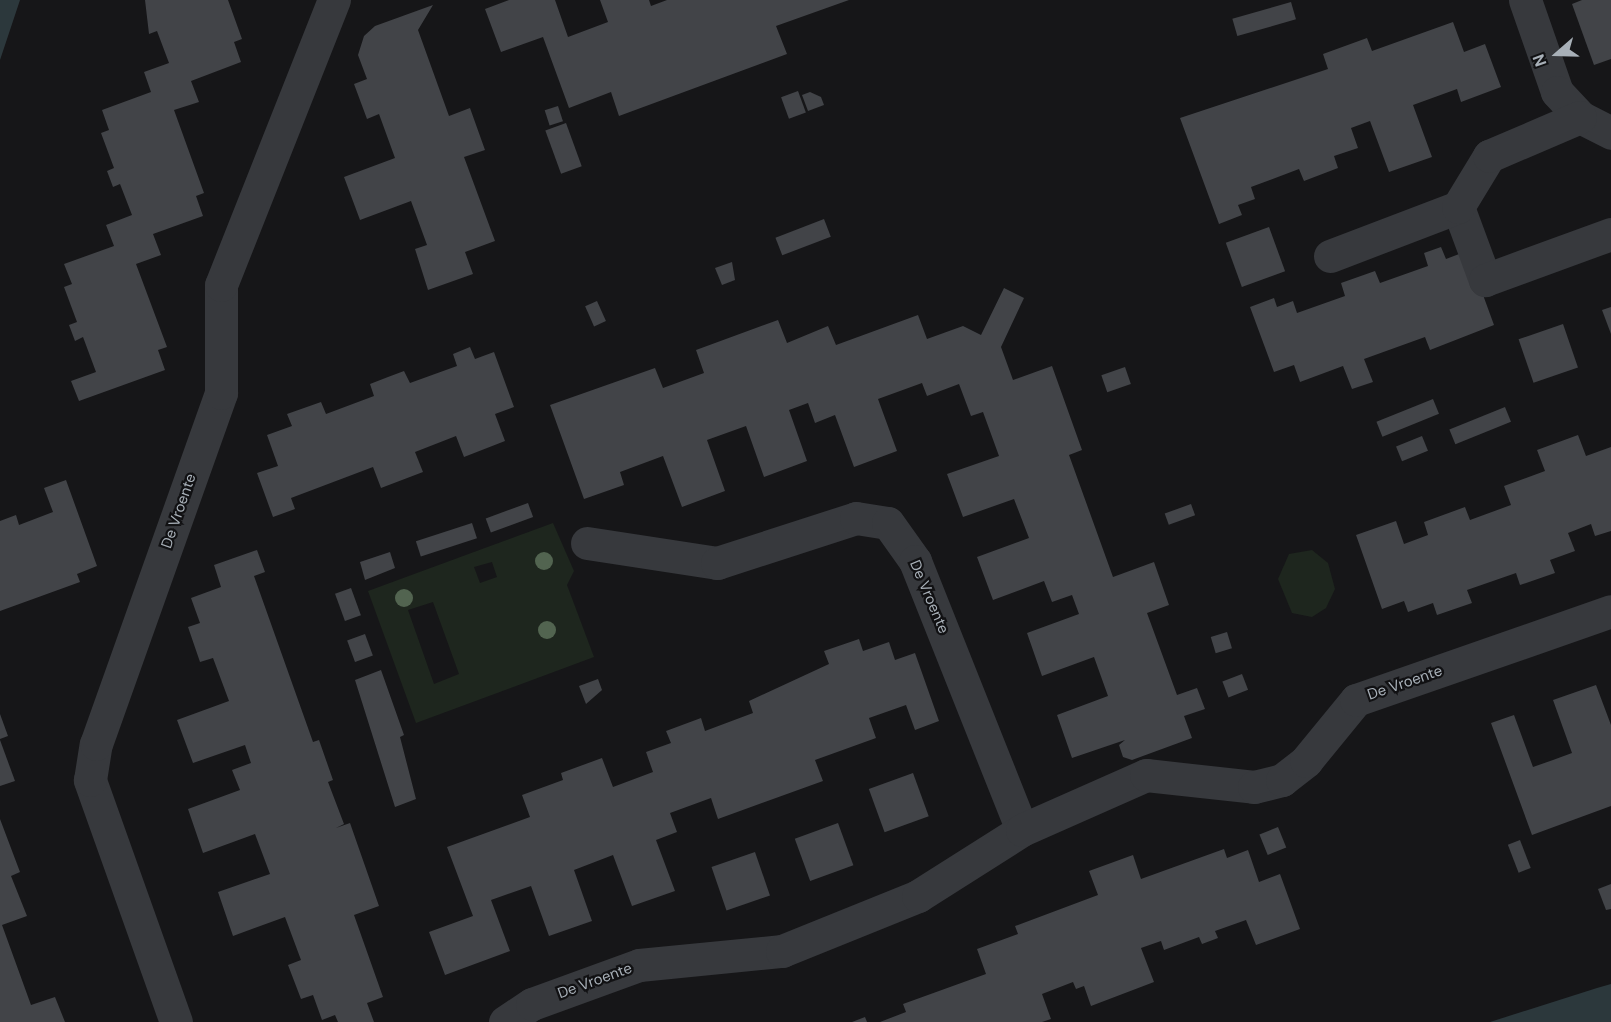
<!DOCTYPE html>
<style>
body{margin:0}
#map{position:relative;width:1611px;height:1022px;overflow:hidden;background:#161618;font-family:"DM Sans",sans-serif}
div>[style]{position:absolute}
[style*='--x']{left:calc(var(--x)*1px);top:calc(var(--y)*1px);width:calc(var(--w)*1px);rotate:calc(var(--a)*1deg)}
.green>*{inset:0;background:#1e261e}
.water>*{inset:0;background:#2c383c}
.building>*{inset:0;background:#424448;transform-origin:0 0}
.street>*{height:33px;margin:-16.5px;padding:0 16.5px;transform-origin:16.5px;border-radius:16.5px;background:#37393d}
.trees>*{width:18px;height:18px;margin:-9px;border-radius:50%;background:#526450}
span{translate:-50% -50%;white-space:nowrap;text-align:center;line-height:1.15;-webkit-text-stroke:4.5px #111113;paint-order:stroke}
.street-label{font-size:15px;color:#a8b0b8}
.north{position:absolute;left:1527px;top:24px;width:60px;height:60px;-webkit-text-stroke:4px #111113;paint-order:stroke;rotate:250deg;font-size:16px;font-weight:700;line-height:24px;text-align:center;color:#a8b0b8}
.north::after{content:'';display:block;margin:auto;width:21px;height:27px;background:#a8b0b8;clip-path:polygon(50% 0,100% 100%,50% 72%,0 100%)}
</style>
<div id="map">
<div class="green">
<i style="clip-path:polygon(evenodd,553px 523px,574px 571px,567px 585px,594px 657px,416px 723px,368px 591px,553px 523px,492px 562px,497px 577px,480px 583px,474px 567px,492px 562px,553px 523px,433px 602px,459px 674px,434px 684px,408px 610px,433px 602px)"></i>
<i style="clip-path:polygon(1312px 550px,1328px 563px,1335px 589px,1326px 608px,1312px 617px,1292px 613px,1278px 579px,1289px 554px)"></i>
</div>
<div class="water">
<i style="clip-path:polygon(0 0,20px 0,0 60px)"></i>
<i style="clip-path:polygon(1611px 984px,1611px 1022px,1490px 1022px,1597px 988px)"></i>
</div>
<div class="building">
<i style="clip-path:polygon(145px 0,228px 0,242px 39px,234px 42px,241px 62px,191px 81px,199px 102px,174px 110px,204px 193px,196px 196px,203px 216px,153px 234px,161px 255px,136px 264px,167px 347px,158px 350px,165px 370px,79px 401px,71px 381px,96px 372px,83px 337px,75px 341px,69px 325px,77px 322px,64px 287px,72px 284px,64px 264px,114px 246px,106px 225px,132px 215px,120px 184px,113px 187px,107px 171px,114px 168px,101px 133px,109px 130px,102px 110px,151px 92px,144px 72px,169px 63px,157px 31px,149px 34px)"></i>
<i style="clip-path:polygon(509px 0,555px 0,568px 37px,608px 22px,600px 0,649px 0,651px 6px,667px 0,849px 0,776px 26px,787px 54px,619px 116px,611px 92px,569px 108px,543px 37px,501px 52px,485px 9px)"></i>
<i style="clip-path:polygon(1582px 0,1611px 0,1611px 59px,1594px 65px,1572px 4px)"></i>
<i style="left:1291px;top:2px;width:18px;height:61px;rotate:74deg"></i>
<i style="clip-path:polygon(433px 5px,418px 30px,449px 116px,470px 108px,485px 150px,464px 157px,495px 241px,465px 252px,473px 274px,428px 290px,415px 249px,427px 245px,411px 201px,360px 220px,344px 177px,395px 158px,379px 114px,367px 119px,354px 84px,367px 79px,358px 55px,364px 36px,375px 26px)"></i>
<i style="clip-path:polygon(1453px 22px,1464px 52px,1485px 44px,1501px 87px,1461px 102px,1457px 89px,1413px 105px,1432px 157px,1389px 172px,1370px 121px,1351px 128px,1358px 148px,1334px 156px,1338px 168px,1304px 181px,1299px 169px,1251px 187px,1255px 199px,1238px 205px,1242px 215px,1219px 224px,1180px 118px,1328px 69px,1323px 54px,1367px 38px,1372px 51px)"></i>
<i style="left:798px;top:91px;width:23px;height:18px;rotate:70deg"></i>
<i style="clip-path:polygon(810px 92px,821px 97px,824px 105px,808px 111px,802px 95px)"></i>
<i style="left:558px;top:106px;width:16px;height:14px;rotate:72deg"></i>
<i style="left:566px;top:123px;width:46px;height:22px;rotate:70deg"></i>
<i style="left:824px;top:219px;width:19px;height:52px;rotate:69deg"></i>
<i style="left:1269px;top:227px;width:47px;height:46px;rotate:70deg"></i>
<i style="clip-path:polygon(1441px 247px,1446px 259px,1467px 251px,1494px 325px,1430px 350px,1425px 337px,1364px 359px,1373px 382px,1352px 389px,1343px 366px,1300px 382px,1294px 365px,1274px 372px,1250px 307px,1274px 298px,1277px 307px,1293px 301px,1297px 313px,1345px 296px,1341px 283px,1375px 271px,1380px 283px,1428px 266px,1424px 253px)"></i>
<i style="clip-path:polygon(732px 262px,735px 280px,722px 285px,715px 268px)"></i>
<i style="clip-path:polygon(1004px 288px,1024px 298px,1001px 347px,1013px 380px,1052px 366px,1082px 450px,1069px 455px,1113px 577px,1154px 562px,1169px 605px,1147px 613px,1177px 695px,1197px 688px,1205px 709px,1184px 716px,1192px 738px,1132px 760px,1123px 757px,1119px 745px,1125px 740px,1072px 758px,1057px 715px,1108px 696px,1094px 657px,1042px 676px,1027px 633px,1079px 614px,1072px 595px,1052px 602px,1044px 581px,993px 600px,977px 557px,1029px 538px,1014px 499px,963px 517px,947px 474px,999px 456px,983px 412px,971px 416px,959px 384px,927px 396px,922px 383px,878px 399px,897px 451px,854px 467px,835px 415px,815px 423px,808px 403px,789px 410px,807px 461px,764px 477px,746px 426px,707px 440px,725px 491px,682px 507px,663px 456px,620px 472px,624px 485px,584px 499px,550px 405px,655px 368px,663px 388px,704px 373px,696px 350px,778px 320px,787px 343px,828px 326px,836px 345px,918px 315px,927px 339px,963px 326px,981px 335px)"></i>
<i style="left:597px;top:301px;width:22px;height:13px;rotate:66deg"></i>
<i style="clip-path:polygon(1611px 307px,1611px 334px,1602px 310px)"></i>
<i style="left:1563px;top:324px;width:46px;height:47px;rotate:71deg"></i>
<i style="clip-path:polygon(470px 347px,475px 359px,494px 352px,514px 407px,495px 414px,505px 441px,464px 457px,456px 436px,415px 452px,423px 472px,381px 488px,373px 467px,291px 498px,295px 509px,273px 517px,257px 473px,278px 466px,267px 435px,292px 426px,287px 414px,321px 402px,326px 414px,374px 396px,370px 384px,388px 377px,404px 371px,410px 383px,457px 366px,453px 354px)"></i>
<i style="left:1125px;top:367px;width:18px;height:25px;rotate:71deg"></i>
<i style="left:1433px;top:399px;width:16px;height:61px;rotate:68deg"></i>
<i style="left:1505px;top:407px;width:16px;height:60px;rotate:68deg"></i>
<i style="clip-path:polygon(1578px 435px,1586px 456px,1611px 447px,1611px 531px,1595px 536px,1591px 524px,1568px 533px,1575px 551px,1550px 560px,1555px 573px,1520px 585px,1516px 573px,1467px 590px,1472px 603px,1437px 615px,1433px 603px,1408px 612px,1404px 601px,1382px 609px,1356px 535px,1396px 521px,1404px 544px,1428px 535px,1424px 522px,1465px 507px,1470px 520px,1511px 505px,1504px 486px,1545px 471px,1537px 450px)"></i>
<i style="left:1422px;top:436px;width:16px;height:28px;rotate:68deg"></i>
<i style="clip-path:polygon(66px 480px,97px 566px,77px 574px,80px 582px,0 611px,0 521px,16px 515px,19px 525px,53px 512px,44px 488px)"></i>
<i style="left:528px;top:503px;width:15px;height:45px;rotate:70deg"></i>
<i style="left:1191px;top:504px;width:12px;height:28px;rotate:70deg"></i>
<i style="left:472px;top:523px;width:16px;height:59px;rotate:72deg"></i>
<i style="clip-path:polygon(257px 550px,265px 572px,254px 576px,313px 742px,319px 740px,333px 780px,328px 782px,344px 824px,336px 828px,350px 823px,379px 906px,354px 915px,383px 997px,367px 1003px,374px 1022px,338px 1022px,335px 1015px,322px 1020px,313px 995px,301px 999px,288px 965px,301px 960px,285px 917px,233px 936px,218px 892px,270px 874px,255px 834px,203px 853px,188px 809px,240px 790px,232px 770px,251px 763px,245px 745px,193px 763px,177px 720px,229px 701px,213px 658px,200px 662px,188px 627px,200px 623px,191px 598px,221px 587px,214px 565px)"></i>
<i style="clip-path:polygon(390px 552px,395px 568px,365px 580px,360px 562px)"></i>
<i style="left:351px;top:588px;width:29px;height:17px;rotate:70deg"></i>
<i style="left:1227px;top:632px;width:17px;height:17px;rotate:73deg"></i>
<i style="left:365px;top:634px;width:23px;height:19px;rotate:70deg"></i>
<i style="clip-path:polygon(859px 639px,863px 651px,889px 642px,895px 660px,915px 653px,939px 721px,915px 730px,906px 705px,869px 718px,876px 738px,815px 760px,823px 781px,718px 819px,711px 798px,670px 813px,677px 832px,656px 840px,675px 891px,632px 906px,613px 855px,574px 870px,592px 921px,549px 936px,531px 886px,491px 900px,510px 951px,445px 975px,429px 932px,473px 916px,447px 847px,530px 817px,522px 795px,563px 780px,561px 773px,602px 758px,613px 787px,653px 772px,646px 752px,671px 743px,666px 731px,701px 718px,705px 731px,753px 713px,749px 701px,829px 664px,824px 651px)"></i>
<i style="clip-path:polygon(381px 670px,404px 735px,400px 737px,416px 799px,395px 807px,355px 680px)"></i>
<i style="left:1242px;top:674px;width:17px;height:21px;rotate:69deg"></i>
<i style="clip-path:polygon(598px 679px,602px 690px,586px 704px,579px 686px)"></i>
<i style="clip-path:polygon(1596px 685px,1611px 725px,1611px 806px,1532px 835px,1491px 723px,1514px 715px,1533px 767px,1553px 760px,1572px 753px,1553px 700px)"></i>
<i style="clip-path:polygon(0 714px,8px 736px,0 739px)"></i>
<i style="clip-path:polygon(0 740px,15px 781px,0 786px)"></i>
<i style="left:913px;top:773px;width:46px;height:47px;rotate:70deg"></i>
<i style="clip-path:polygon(0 819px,20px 872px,11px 876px,27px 916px,2px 925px,31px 1005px,55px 997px,65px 1022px,0 1022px)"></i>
<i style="left:838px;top:823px;width:45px;height:46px;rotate:70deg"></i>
<i style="left:1278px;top:827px;width:22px;height:20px;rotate:68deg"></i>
<i style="left:1520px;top:840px;width:30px;height:13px;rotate:69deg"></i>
<i style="clip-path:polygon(1224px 849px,1227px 858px,1248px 850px,1259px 882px,1280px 874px,1300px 929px,1256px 945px,1246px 920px,1215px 931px,1218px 938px,1202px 944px,1199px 937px,1164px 950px,1161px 941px,1141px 948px,1154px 982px,1091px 1006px,1084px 986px,1076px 989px,1073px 982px,1042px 994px,1051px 1019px,1042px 1022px,880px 1022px,906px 1012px,903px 1004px,986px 974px,977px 949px,1018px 934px,1015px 926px,1098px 895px,1089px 871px,1133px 855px,1141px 879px)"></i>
<i style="left:755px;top:852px;width:46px;height:46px;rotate:71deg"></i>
<i style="clip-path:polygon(1611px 884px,1611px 909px,1606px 910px,1598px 889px)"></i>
<i style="clip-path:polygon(865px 1017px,867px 1022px,852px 1022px)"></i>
</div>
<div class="street">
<i style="--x:1525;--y:0;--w:97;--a:70.8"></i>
<i style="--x:1557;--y:92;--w:34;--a:47"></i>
<i style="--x:1580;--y:117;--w:35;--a:27"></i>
<i style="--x:1458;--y:207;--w:78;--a:69.7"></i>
<i style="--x:1485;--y:280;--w:134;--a:-20.1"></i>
<i style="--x:1330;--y:256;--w:137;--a:-20.9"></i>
<i style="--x:1458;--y:207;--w:60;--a:-58.7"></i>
<i style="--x:1489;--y:156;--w:99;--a:-23.2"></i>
<i style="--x:587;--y:543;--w:132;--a:8.7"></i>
<i style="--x:717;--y:563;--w:146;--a:-17.9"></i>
<i style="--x:856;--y:518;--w:32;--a:9"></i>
<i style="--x:888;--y:523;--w:47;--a:54.6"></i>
<i style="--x:915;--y:561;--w:289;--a:68.3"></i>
<i style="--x:176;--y:1022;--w:257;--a:-109.6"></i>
<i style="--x:90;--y:780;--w:36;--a:-81"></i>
<i style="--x:96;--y:744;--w:373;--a:-70.4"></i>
<i style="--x:221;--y:393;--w:108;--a:-90"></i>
<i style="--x:221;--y:285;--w:307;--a:-68.4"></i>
<i style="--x:505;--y:1022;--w:32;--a:-34"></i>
<i style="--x:532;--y:1004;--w:114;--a:-20"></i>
<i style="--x:639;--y:965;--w:144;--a:-5.6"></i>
<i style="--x:782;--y:951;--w:147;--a:-22"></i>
<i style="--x:918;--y:896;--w:123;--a:-32.4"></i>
<i style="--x:1022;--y:830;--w:136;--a:-23.9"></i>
<i style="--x:1146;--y:775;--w:109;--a:6.3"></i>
<i style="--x:1254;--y:787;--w:29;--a:-14"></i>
<i style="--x:1282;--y:780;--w:31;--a:-38"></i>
<i style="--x:1306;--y:761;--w:79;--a:-50.7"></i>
<i style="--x:1356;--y:700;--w:270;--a:-19.2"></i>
</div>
<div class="trees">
<i style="left:544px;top:561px"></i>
<i style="left:404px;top:598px"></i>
<i style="left:547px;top:630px"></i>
</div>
<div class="street-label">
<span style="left:179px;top:511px;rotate:-71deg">De Vroente</span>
<span style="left:929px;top:597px;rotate:67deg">De Vroente</span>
<span style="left:1405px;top:683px;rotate:-19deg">De Vroente</span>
<span style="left:595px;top:981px;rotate:-20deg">De Vroente</span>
</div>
<div class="north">N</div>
</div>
